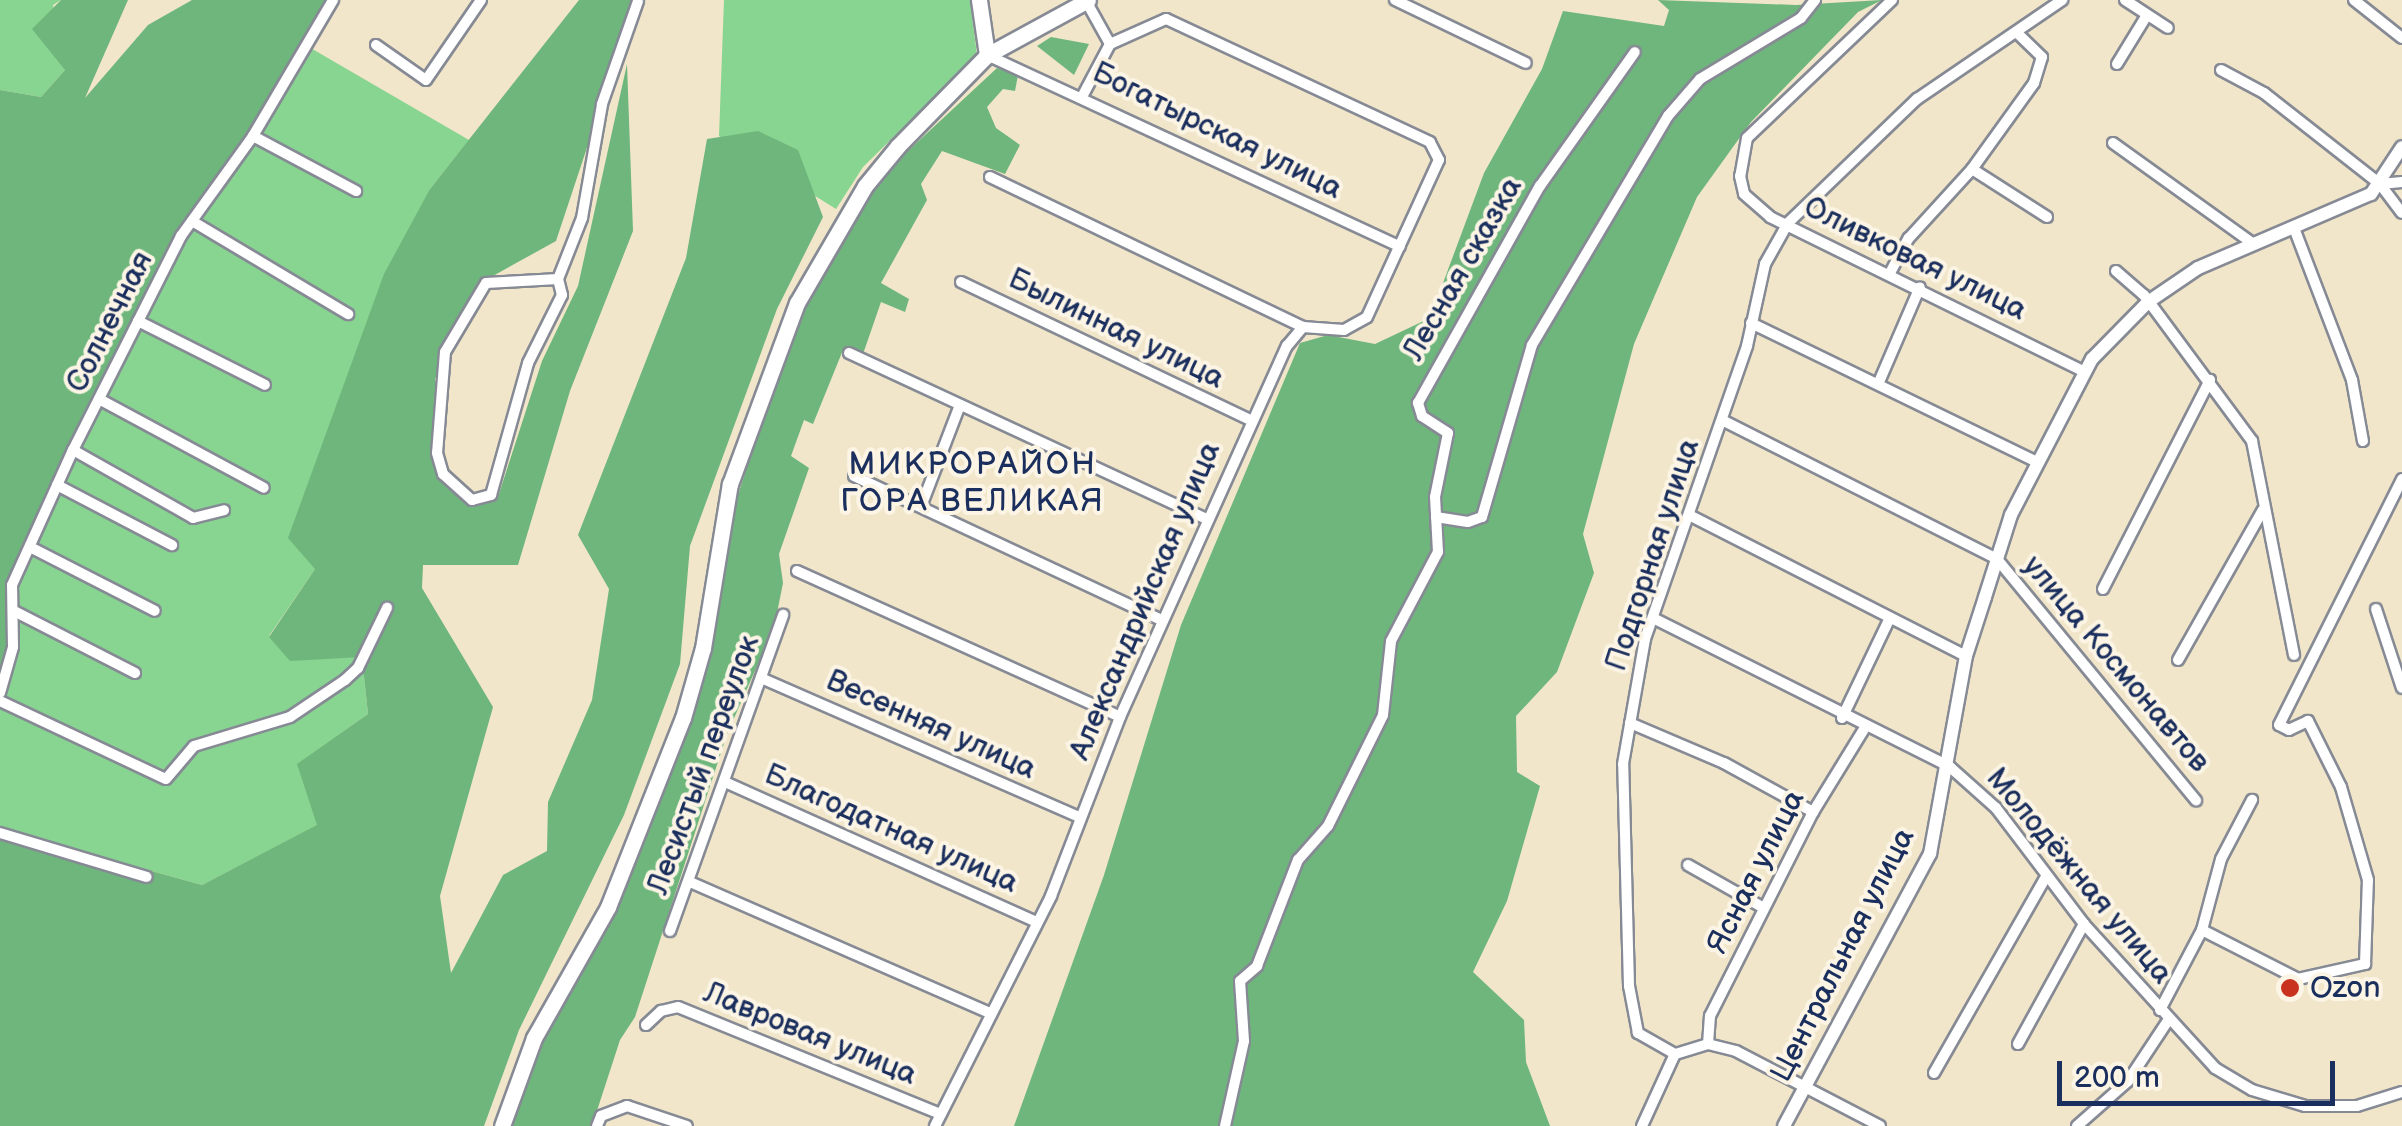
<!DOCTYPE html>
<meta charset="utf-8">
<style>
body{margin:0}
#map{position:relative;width:2402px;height:1126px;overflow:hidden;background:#f1e6ca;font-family:"Balsamiq Sans",sans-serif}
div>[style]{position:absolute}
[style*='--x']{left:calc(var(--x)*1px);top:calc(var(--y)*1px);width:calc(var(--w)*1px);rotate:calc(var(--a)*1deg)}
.green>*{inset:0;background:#88d491}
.forest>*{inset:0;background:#6eb67b}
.roads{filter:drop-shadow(2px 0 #868a94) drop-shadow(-2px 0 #868a94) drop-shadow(0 2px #868a94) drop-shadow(0 -2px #868a94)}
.minor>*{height:10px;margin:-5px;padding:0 5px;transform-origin:5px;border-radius:5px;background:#fff}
.tertiary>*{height:12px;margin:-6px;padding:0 6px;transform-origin:6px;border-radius:6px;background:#fff}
.secondary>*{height:15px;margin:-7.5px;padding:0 7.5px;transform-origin:7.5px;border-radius:7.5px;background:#fff}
.dots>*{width:28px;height:28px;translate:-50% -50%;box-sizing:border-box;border:5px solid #fcf5e5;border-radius:50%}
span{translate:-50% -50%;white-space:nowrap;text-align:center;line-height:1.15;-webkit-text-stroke:8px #fcf5e5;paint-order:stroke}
.street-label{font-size:30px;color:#1b2f5e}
.poi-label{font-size:30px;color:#1b2f5e}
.left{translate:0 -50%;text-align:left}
.neighbourhood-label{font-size:32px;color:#1b2f5e;letter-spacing:2.5px}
.scale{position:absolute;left:2057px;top:1061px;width:278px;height:45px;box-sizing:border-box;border:5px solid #1b2f5e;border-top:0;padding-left:12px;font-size:30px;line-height:35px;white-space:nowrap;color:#1b2f5e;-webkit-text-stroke:8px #fcf5e5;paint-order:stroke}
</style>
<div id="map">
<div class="green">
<i style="clip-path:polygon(0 0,61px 0,53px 5px,65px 70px,41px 97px,0 90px)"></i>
<i style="clip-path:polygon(724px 0,970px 0,977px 55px,863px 167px,836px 209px,719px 136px)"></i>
<i style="clip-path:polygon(302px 43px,469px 140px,430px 189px,315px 569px,269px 636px,362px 656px,368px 714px,298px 764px,318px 825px,202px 885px,0 829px,0 669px,13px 647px,8px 581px,181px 236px)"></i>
</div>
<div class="forest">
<i style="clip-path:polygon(61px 0,128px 0,85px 98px,148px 25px,192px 0,329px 0,253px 136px,181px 236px,8px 581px,13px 647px,0 669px,0 90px,41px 97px,65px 70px,32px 29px)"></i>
<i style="clip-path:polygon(579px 0,636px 0,556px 241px,482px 282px,435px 379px,443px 468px,472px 505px,497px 500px,542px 361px,578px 286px,627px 64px,633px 231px,570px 391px,518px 565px,423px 565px,422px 588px,493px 707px,440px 896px,451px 973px,503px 875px,547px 851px,548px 802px,592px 700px,609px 589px,578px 535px,686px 258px,707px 139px,758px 131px,798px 150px,823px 217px,777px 309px,690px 546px,680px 664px,624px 815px,519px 1030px,484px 1126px,0 1126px,0 829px,202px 885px,317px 825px,297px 764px,368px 714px,362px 657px,290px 661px,269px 637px,315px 569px,288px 538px,384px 274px,430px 189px)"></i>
<i style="clip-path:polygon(1658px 0,1796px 5px,1882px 0,1858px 12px,1751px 122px,1697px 197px,1634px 344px,1583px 534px,1594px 573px,1557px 672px,1516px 716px,1517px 772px,1540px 786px,1507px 901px,1473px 972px,1524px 1020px,1526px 1062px,1550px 1126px,1014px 1126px,1104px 875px,1181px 625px,1300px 343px,1328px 335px,1375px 344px,1430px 318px,1484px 173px,1542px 69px,1563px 11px,1664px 26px,1669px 10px)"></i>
<i style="clip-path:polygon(1051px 37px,1089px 44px,1074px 75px,1037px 46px)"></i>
<i style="clip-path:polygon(997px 68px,1018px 75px,1015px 91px,1003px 89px,987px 107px,996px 128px,1020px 145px,1005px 174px,942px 151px,921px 184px,927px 200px,881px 283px,909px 299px,905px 312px,881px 302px,863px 354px,843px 350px,813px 424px,804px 420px,791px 456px,809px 468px,779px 554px,783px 583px,774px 628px,727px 734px,635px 1017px,620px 1040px,592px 1126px,511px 1126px,545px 1034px,602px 938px,684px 740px,712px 652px,736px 501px,795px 320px,882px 175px)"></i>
</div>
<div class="roads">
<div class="minor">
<i style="--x:1395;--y:0;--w:145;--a:25.7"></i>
<i style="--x:1892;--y:0;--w:200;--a:136.4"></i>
<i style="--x:1747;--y:138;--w:39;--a:100"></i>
<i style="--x:1740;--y:176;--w:18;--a:77"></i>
<i style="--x:1744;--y:194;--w:35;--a:41"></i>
<i style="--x:1770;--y:217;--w:351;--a:26.2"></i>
<i style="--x:2125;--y:0;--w:51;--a:33.1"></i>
<i style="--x:2354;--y:0;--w:61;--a:38.4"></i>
<i style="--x:1086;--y:1;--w:49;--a:60.8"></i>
<i style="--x:376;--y:45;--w:61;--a:35"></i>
<i style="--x:426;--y:80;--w:97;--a:-55.5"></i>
<i style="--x:987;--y:55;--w:455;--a:24.9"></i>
<i style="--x:2117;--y:64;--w:57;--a:-58.5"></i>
<i style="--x:2221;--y:70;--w:49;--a:28.1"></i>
<i style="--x:2264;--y:93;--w:147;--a:38.1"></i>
<i style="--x:2380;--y:184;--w:36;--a:53"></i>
<i style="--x:1083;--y:95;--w:58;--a:-62.1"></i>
<i style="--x:253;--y:136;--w:117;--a:28.1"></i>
<i style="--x:2113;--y:143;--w:171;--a:35.7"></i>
<i style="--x:1972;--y:169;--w:89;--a:32.6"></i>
<i style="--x:990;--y:177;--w:347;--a:25.6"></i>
<i style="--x:2380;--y:184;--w:22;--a:-5"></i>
<i style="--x:192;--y:221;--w:182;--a:30.8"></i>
<i style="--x:2294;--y:228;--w:163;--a:69.1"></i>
<i style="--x:2352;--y:380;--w:62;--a:79.8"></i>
<i style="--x:2116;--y:271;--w:37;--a:41"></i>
<i style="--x:2144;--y:295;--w:182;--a:53.5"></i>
<i style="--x:2252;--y:441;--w:218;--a:78.9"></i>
<i style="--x:1890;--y:273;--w:40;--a:-62"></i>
<i style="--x:1909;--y:238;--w:93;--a:-47.6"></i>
<i style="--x:1972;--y:169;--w:106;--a:-54.2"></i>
<i style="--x:2034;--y:83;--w:27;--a:-73"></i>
<i style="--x:2042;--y:57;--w:32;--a:-136"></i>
<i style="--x:558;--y:279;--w:72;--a:176.8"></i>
<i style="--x:486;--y:283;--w:80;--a:120.7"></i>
<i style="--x:445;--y:352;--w:101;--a:94.5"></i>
<i style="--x:437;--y:453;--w:22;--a:74"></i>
<i style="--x:443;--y:474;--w:39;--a:42"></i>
<i style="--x:472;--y:500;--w:20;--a:-15"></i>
<i style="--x:491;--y:495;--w:137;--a:-74.3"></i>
<i style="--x:528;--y:363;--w:76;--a:-63.4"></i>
<i style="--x:562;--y:295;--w:16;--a:-104"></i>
<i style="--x:558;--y:279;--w:66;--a:-68.5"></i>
<i style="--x:582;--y:218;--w:116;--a:-80"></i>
<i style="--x:602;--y:104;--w:109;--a:-70.7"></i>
<i style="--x:961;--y:282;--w:320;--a:25.5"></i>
<i style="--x:138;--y:321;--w:142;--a:26.7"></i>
<i style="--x:1751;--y:323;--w:318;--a:25.9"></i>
<i style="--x:849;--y:353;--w:396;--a:24.9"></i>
<i style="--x:1879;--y:382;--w:103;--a:-66.7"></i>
<i style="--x:99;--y:399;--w:187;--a:28.3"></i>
<i style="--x:1722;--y:420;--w:308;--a:26.8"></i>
<i style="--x:1997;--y:559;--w:313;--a:50.5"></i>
<i style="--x:73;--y:450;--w:138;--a:29.5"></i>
<i style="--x:193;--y:518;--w:32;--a:-14"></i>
<i style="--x:854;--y:476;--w:341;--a:25.1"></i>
<i style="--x:57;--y:485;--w:130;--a:27.6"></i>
<i style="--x:922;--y:504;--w:106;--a:-69"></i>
<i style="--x:1691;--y:516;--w:309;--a:27"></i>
<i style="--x:1436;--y:517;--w:32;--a:9"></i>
<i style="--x:1468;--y:522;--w:15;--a:-20"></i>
<i style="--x:1482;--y:517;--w:179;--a:-73.8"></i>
<i style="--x:1532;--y:345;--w:266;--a:-59.3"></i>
<i style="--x:1668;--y:116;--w:49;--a:-49.1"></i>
<i style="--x:1700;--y:79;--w:118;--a:-31.1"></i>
<i style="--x:1801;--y:18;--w:23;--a:-52"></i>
<i style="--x:30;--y:547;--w:140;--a:27.1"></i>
<i style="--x:797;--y:571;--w:354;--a:24.3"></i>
<i style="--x:2103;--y:589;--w:235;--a:-62.9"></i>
<i style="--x:2376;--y:609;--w:83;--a:71.8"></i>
<i style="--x:14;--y:611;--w:136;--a:27.1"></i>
<i style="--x:1653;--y:618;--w:332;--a:26.6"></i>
<i style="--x:1950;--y:767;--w:62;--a:41.7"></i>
<i style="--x:1996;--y:808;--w:146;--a:52.8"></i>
<i style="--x:2084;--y:924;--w:195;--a:47.7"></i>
<i style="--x:2215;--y:1068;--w:43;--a:30.7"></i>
<i style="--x:2252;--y:1090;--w:55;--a:16.8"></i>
<i style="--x:2305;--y:1106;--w:52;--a:0"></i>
<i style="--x:2357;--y:1106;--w:47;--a:-17.3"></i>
<i style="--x:2178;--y:660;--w:172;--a:-60.5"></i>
<i style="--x:761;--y:678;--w:349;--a:23.6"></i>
<i style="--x:0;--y:693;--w:48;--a:-74.2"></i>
<i style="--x:13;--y:647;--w:62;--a:-90.9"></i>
<i style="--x:12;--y:585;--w:148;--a:-65.7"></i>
<i style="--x:73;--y:450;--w:240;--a:-63.2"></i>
<i style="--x:181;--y:236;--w:123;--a:-54.2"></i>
<i style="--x:253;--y:136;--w:158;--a:-59.5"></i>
<i style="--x:0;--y:701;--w:183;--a:25.2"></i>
<i style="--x:166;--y:779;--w:43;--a:-49.7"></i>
<i style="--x:194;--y:746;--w:100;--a:-16.8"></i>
<i style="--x:290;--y:717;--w:66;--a:-33.9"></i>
<i style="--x:345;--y:680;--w:18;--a:-43"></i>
<i style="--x:358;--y:668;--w:67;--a:-64.2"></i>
<i style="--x:1842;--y:718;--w:109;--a:-64.4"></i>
<i style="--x:1630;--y:723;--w:102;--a:23.1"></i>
<i style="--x:1724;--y:763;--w:102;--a:28.8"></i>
<i style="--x:725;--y:782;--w:341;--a:24.2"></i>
<i style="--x:0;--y:833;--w:153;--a:16.7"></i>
<i style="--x:1688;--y:865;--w:87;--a:29.5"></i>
<i style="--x:690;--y:882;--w:325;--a:23.6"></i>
<i style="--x:2202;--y:930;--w:108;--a:27"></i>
<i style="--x:2298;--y:979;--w:69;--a:-12.6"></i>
<i style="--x:2365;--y:964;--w:84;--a:-88"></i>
<i style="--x:2368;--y:880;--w:97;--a:-106.2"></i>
<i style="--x:2341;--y:787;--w:74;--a:-116.6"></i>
<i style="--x:2308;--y:721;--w:21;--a:155"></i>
<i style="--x:2289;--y:730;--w:11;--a:-153"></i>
<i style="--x:2279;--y:725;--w:275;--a:-63.4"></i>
<i style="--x:670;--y:931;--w:336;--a:-70.3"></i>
<i style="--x:2160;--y:1010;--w:90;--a:-62.3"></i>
<i style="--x:2202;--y:930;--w:73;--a:-75"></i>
<i style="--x:2221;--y:859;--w:67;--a:-62.3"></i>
<i style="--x:646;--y:1025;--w:21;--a:-43"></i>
<i style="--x:661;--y:1011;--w:17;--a:-13"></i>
<i style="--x:678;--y:1007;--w:283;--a:22.2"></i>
<i style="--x:1708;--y:1044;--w:28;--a:-86"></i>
<i style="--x:1710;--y:1016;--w:229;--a:-63.2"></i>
<i style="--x:1813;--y:812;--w:97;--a:-58.4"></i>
<i style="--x:2018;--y:1044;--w:137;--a:-61.2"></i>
<i style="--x:1934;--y:1073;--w:226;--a:-60.3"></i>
<i style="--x:597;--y:1126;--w:11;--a:-68"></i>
<i style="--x:601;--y:1116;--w:28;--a:-21"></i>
<i style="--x:627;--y:1106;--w:63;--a:18.4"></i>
<i style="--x:935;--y:1126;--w:258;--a:-63.2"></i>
<i style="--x:1051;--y:896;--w:192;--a:-68.9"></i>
<i style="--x:1120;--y:717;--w:407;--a:-65.8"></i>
<i style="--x:1287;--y:346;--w:25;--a:-50"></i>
<i style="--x:1303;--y:327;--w:41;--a:4.2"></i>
<i style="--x:1344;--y:330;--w:26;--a:-29"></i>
<i style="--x:1367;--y:317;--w:173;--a:-65.4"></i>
<i style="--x:1439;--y:160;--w:20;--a:-117"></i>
<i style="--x:1430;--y:142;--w:291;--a:-155"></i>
<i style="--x:1166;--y:19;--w:61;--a:155.9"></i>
<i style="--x:1225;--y:1126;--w:87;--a:-77.4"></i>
<i style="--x:1244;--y:1041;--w:60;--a:-93.8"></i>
<i style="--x:1240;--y:981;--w:23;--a:-41"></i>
<i style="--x:1257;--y:966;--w:114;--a:-68.9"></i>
<i style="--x:1298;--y:860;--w:45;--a:-48.6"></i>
<i style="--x:1328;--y:826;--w:124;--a:-63.6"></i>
<i style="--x:1383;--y:715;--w:74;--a:-83.8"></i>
<i style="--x:1391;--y:641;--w:101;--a:-62.2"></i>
<i style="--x:1438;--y:552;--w:55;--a:-93.1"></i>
<i style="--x:1435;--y:497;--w:65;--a:-78.5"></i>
<i style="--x:1448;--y:433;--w:31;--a:-147"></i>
<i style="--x:1422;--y:416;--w:14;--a:-107"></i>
<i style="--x:1418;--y:403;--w:249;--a:-60.7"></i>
<i style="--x:1540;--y:186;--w:164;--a:-54.7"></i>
<i style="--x:1642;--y:1126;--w:79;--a:-65.4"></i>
<i style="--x:1880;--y:1126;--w:162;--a:-152.5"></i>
<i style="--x:1736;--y:1051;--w:29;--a:-166"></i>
<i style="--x:1708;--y:1044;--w:34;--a:163"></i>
<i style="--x:1675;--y:1054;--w:43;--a:-150.4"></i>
<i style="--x:1638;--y:1033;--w:48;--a:-100.8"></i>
<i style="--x:1629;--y:986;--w:222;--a:-91.5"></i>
<i style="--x:1623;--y:764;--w:127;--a:-80"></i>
<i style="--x:1645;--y:639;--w:310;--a:-70.8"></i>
<i style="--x:1747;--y:346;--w:84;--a:-77.6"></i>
<i style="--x:1765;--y:264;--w:47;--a:-60.7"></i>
<i style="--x:1788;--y:223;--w:179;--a:-43.9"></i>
<i style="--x:1917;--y:99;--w:176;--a:-34.3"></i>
<i style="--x:2077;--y:1126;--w:68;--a:-41.4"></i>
<i style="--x:2128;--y:1081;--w:74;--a:-56.5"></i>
</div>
<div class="tertiary">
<i style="--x:1784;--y:1126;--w:309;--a:-61.8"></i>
<i style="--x:1930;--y:854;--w:201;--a:-79.7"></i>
<i style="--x:1966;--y:656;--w:62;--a:-72.1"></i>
<i style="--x:1985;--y:597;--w:86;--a:-72.4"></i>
<i style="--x:2011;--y:515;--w:176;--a:-62.6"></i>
<i style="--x:2092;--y:359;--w:80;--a:-45.5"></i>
<i style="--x:2148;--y:302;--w:60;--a:-34.2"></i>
<i style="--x:2198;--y:268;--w:188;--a:-23.2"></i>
<i style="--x:2371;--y:194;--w:56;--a:-56.6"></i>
</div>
<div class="secondary">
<i style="--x:979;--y:0;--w:56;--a:81.7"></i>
<i style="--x:502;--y:1126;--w:94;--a:-70"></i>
<i style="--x:534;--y:1038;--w:150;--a:-60.5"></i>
<i style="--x:608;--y:907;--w:203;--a:-68.4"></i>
<i style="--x:683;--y:718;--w:73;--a:-74.1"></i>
<i style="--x:703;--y:648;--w:166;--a:-80.7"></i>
<i style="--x:730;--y:484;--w:193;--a:-69.7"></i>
<i style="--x:797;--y:303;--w:135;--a:-59.8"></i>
<i style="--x:865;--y:186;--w:52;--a:-50.5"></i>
<i style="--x:898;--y:146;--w:127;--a:-45.6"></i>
<i style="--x:987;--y:55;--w:115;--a:-28.6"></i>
</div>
</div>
<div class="dots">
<i style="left:2290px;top:988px;background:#c8321e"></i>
</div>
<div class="street-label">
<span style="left:1217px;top:131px;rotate:26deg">Богатырская улица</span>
<span style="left:1915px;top:259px;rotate:26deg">Оливковая улица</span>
<span style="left:1463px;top:269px;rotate:-60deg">Лесная сказка</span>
<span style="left:110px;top:322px;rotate:-63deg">Солнечная</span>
<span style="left:1116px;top:329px;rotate:26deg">Былинная улица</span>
<span style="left:1653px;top:555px;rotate:-72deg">Подгорная улица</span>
<span style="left:1145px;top:601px;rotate:-67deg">Александрийская улица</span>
<span style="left:2116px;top:664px;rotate:50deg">улица Космонавтов</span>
<span style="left:931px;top:725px;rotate:24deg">Весенняя улица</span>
<span style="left:704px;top:765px;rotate:-70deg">Лесистый переулок</span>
<span style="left:891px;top:829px;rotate:24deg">Благодатная улица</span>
<span style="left:1756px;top:872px;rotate:-63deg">Ясная улица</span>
<span style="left:2079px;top:876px;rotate:50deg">Молодёжная улица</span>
<span style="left:1843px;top:955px;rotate:-63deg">Центральная улица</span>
<span style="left:810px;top:1034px;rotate:22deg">Лавровая улица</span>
</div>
<div class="poi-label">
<span class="left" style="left:2310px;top:988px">Ozon</span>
</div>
<div class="neighbourhood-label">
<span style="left:973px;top:484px">МИКРОРАЙОН<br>ГОРА ВЕЛИКАЯ</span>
</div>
<div class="scale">200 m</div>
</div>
